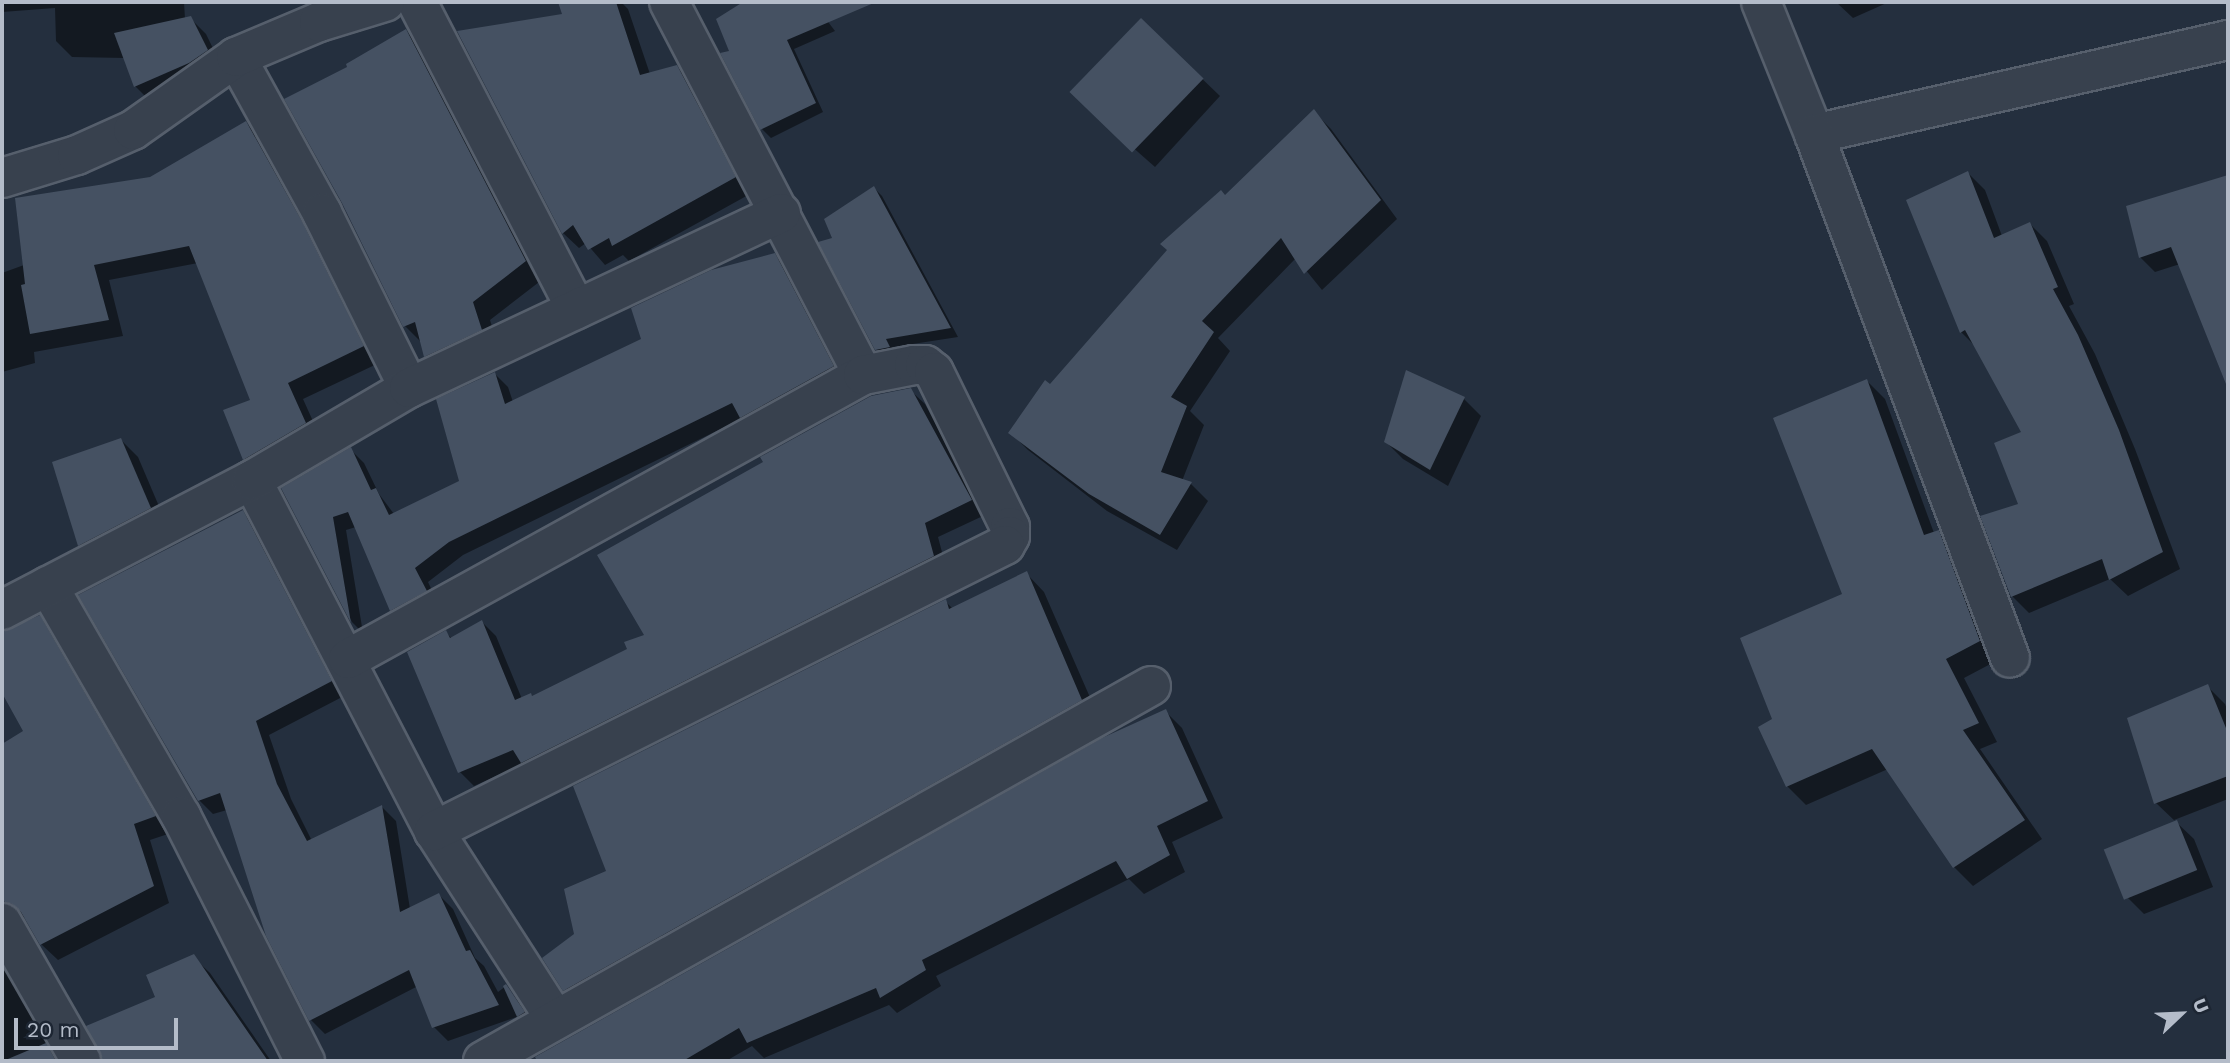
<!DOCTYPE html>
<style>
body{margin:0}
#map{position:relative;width:2230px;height:1063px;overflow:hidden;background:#242f3e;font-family:"Work Sans",sans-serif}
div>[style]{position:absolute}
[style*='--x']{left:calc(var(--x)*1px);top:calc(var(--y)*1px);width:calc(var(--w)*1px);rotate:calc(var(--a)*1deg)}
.shadow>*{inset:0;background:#0007}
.building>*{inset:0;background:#455162;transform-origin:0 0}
.roads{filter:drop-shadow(2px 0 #565f6c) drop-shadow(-2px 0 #565f6c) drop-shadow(0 2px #565f6c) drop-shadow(0 -2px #565f6c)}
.minor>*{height:38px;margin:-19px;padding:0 19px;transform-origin:19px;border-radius:19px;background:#38414e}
span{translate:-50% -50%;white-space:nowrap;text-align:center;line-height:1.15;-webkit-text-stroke:5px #1d2633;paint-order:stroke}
.frame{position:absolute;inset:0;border:4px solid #b4bcc9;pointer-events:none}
.north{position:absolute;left:2146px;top:979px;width:70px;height:70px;-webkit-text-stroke:5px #1d2633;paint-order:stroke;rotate:67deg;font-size:19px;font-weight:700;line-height:28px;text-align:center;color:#b4bcc9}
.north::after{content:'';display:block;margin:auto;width:24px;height:32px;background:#b4bcc9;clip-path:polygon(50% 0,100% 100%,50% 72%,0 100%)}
.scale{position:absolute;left:14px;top:1018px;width:164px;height:32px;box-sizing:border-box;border:4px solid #b4bcc9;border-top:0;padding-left:9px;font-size:21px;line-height:24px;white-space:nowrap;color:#b4bcc9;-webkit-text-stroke:5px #1d2633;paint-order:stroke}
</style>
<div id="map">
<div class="shadow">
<i style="clip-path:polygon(2px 2px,184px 2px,185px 19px,190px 18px,206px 34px,222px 67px,151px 102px,135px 86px,125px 58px,72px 57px,56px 41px,55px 8px,2px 12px)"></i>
<i style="clip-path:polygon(579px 2px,621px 2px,628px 9px,650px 74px,677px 67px,693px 83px,750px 194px,629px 261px,623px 255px,605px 265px,586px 243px,579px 248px,563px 233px,564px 15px,562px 6px)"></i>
<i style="clip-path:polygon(746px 2px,813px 2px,835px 31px,794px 49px,823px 112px,771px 138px,762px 129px,723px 54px,732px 52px,718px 19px)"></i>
<i style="clip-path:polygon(1836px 2px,1889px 2px,1853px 18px)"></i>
<i style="clip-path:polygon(1141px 20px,1220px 96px,1155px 167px,1096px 115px)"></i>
<i style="clip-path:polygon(406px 31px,423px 48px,543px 279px,490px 320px,498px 346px,443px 373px,426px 356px,423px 344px,405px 326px,349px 68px)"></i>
<i style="clip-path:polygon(1314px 112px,1331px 129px,1397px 219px,1322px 290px,1296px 258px,1218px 338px,1230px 351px,1190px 411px,1204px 425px,1182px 481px,1191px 484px,1208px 501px,1177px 550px,1107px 511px,1028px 450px,1011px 433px,1225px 197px)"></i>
<i style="clip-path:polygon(246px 123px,262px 139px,379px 363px,303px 399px,321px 439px,260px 475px,245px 459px,253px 401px,198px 263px,109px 280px,123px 336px,34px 352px,35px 363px,2px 372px,2px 273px,24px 265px,151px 178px)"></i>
<i style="clip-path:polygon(1968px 173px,1985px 190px,2002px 236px,2030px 224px,2047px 241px,2074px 304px,2069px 306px,2095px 354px,2135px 449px,2180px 569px,2128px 596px,2110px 579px,2029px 613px,2012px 596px,2024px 433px,1977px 348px,1961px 332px)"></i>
<i style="clip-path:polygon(2228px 176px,2228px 351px,2224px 353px,2180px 264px,2155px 272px,2140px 257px,2128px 208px)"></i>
<i style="clip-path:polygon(874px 188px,882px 196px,958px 337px,893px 347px,897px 356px,885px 358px,876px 349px,834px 239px)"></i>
<i style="clip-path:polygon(774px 255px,788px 269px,846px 380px,755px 431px,743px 418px,463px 555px,428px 582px,439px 605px,405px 624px,391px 610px,356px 527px,346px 530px,363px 633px,352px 622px,283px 489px,351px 450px,364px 463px,379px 494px,394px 514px,461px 482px,495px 374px,508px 387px,513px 402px,643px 340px)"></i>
<i style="clip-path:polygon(1867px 381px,1885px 399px,1934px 533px,1938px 532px,1957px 551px,1998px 660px,1964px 678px,1997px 742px,1980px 749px,2042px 839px,1973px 886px,1954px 867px,1888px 769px,1806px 805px,1787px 786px,1775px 720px,1845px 595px)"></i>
<i style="clip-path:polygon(910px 390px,925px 404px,985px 515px,938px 537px,947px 571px,474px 786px,460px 772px,446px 632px,452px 639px,482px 622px,496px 636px,522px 699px,531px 695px,533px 697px,629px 650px)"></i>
<i style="clip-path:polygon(1464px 399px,1481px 416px,1448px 486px,1403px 459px,1386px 442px)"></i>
<i style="clip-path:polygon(121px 440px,138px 457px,167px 525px,97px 562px,80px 545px)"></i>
<i style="clip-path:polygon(242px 512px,256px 526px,344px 696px,269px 735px,291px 799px,312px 841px,382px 807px,396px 821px,410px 909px,439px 895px,453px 909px,475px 958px,484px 966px,498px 992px,506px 986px,528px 1013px,448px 1041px,434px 1027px,418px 986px,325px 1034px,311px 1020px,227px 810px,213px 814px,199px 800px)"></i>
<i style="clip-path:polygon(1026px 573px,1044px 592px,1099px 718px,578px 1001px,560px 983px,609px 872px,945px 601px,953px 609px)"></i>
<i style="clip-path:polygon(39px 617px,56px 634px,171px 833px,150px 840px,169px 903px,58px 960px,41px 944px,25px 918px,20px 917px,2px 927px,2px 746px,25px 732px,2px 690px,2px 634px)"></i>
<i style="clip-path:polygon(2207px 686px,2225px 704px,2228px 712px,2228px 799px,2174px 820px,2194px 839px,2213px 887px,2144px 914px,2127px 897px,2176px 822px,2156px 803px)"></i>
<i style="clip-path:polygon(1166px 712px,1182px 728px,1223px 818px,1172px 842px,1185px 872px,1144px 894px,1129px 879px,936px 976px,941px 986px,897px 1013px,889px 1005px,764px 1058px,752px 1046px,726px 1061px,544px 1061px,707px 975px)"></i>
<i style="clip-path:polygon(2px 957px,61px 1061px,2px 1061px)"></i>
<i style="clip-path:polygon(193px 957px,210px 973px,271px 1061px,104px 1061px,88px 1027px,157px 998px)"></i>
</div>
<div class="building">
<i style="clip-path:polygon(558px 2px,616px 2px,640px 75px,677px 65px,736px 177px,612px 246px,609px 238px,588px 250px,573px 225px,562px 234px,457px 31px,562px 14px)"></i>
<i style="clip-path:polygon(743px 2px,876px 2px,787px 40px,816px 103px,760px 130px,720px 53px,729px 51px,716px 19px)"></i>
<i style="clip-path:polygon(191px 16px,208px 50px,189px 63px,134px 87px,114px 33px)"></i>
<i style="left:1141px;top:18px;width:87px;height:103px;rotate:44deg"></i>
<i style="clip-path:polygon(406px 29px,526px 261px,473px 302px,482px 330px,424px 357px,415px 322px,403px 327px,342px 203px,284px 99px,347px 67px,346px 64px)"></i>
<i style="clip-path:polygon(1314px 109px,1381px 200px,1304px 274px,1281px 238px,1202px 321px,1214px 332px,1171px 397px,1187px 406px,1161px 472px,1192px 482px,1160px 535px,1089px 494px,1008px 433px,1045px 380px,1050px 384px,1167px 250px,1160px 244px,1221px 190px,1225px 195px)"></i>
<i style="clip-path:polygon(246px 121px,303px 223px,364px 346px,288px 383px,306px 423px,243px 460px,223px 410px,250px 400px,189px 246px,94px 265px,109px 320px,30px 334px,21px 285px,25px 284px,15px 198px,150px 177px)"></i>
<i style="clip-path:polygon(1968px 171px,1994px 238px,2030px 222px,2058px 287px,2053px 289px,2078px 335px,2119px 430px,2163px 552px,2109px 580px,2102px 559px,2011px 597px,1980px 516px,2018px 504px,1994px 443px,2021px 432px,1965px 330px,1960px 333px,1906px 200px)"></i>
<i style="clip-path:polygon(2228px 175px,2228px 384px,2226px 384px,2171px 247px,2139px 258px,2126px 206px)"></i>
<i style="clip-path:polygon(874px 186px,951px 328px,886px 339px,890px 347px,875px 350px,818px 242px,832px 238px,824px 219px)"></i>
<i style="clip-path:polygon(775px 253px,834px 366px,740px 418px,732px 403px,449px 542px,415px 568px,427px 591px,390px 611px,348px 512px,333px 517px,351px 623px,281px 488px,351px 447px,371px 490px,376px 488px,389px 515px,459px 481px,436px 399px,495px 372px,505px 404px,641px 339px,631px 308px,711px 270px)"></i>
<i style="clip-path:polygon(1406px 370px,1465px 397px,1430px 470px,1384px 442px)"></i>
<i style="clip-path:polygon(1867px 379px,1924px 535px,1939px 530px,1980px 641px,1946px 659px,1979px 723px,1963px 730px,2025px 820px,1953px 868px,1872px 749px,1786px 787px,1758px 727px,1772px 719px,1740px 638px,1842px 594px,1773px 418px)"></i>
<i style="clip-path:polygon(911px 388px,972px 500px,925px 523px,934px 556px,521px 763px,513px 750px,458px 773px,407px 652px,446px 630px,450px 638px,482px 620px,515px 700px,531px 693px,532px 696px,627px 649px,624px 642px,644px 635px,597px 555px,763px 462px,760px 457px,871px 396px)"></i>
<i style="clip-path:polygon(121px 438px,151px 508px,78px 546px,52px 462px)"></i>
<i style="clip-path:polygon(243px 510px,332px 681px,256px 721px,277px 784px,307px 841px,382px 805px,400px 912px,439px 893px,466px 951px,470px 950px,499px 1005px,432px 1028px,409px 970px,309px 1021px,266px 936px,220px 793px,198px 801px,78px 595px)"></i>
<i style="clip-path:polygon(1027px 571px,1082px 700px,563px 991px,542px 958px,574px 934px,564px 889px,606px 871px,573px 786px,946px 599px,949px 609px)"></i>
<i style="clip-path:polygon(40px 615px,156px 816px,134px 824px,154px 886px,40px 945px,21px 912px,12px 904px,2px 901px,2px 744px,23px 731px,2px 693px,2px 632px)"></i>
<i style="clip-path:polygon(2208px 684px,2228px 733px,2228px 776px,2154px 804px,2127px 718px)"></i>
<i style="clip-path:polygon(1166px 709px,1208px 801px,1157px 826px,1170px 855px,1127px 879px,1116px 861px,922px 960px,926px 970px,880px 998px,876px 988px,747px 1043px,739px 1028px,683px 1061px,537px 1061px,535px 1057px,1102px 738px)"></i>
<i style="left:2177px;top:820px;width:54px;height:79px;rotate:68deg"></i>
<i style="clip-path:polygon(194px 954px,268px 1061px,103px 1061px,86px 1026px,155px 997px,146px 975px)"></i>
<i style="clip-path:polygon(506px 984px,525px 1012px,517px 1017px,503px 986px)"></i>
<i style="clip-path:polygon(46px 1043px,56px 1061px,3px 1061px)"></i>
</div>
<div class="roads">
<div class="minor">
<i style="--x:417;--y:2;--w:346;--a:62.6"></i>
<i style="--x:669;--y:2;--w:420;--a:62.5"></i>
<i style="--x:1761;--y:2;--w:142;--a:68.1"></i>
<i style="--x:1814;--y:134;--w:425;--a:-12.8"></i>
<i style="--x:236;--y:57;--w:178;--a:61.1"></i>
<i style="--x:322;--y:213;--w:195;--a:63.6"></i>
<i style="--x:1814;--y:134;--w:559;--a:69.49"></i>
<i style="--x:2;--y:178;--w:78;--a:-17"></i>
<i style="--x:77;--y:155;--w:61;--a:-24.1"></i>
<i style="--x:133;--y:130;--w:126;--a:-35.3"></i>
<i style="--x:236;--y:57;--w:90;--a:-22.9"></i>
<i style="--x:319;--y:22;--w:69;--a:-16.9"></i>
<i style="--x:252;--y:480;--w:395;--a:62.6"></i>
<i style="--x:434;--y:831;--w:224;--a:57.2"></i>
<i style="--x:48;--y:586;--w:266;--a:60"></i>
<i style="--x:181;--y:816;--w:275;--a:63.2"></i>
<i style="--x:2;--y:610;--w:282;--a:-27.5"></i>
<i style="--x:252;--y:480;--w:182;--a:-30.4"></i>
<i style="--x:409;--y:388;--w:411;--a:-25.2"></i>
<i style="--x:348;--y:659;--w:588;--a:-28.87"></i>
<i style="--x:863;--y:375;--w:52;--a:-11.1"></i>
<i style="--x:914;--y:365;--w:11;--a:0"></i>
<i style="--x:925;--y:365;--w:11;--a:38"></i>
<i style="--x:934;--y:372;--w:173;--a:63.9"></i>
<i style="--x:1010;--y:527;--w:9;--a:90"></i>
<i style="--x:1010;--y:536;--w:10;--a:119"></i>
<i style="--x:1005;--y:545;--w:639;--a:153.39"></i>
<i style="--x:2;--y:923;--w:159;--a:60.2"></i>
<i style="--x:483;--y:1061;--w:766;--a:-29.31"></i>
</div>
</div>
<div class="frame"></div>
<div class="north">U</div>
<div class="scale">20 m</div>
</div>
